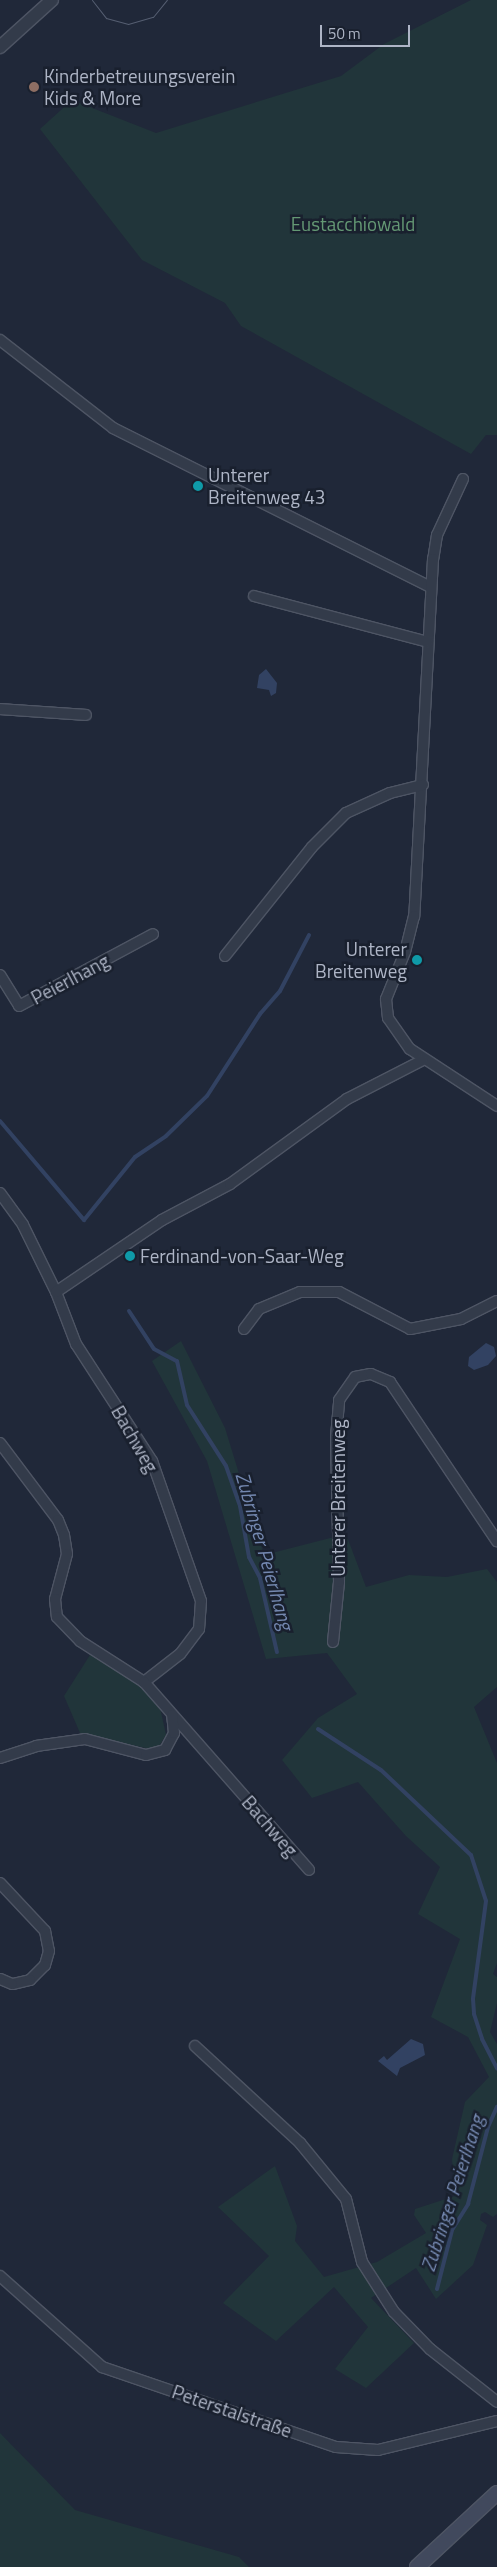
<!DOCTYPE html>
<meta charset="utf-8">
<style>
body{margin:0}
#map{position:relative;width:497px;height:2567px;overflow:hidden;background:#202839;font-family:"Titillium Web",sans-serif}
div>[style]{position:absolute}
[style*='--x']{left:calc(var(--x)*1px);top:calc(var(--y)*1px);width:calc(var(--w)*1px);rotate:calc(var(--a)*1deg)}
.green>*{inset:0;background:#21353a}
.water>*{inset:0;background:#324262}
.stream>*{height:4px;margin:-2px;padding:0 2px;transform-origin:2px;border-radius:2px;background:#324262}
.roads{filter:drop-shadow(1px 0 #4e5564) drop-shadow(-1px 0 #4e5564) drop-shadow(0 1px #4e5564) drop-shadow(0 -1px #4e5564)}
.minor>*{height:10px;margin:-5px;padding:0 5px;transform-origin:5px;border-radius:5px;background:#333b4a}
.tertiary>*{height:12px;margin:-6px;padding:0 6px;transform-origin:6px;border-radius:6px;background:#333b4a}
.secondary>*{height:14px;margin:-7px;padding:0 7px;transform-origin:7px;border-radius:7px;background:#41495d}
.tram>*{height:1px;margin:-0.5px;padding:0 0.5px;transform-origin:0.5px;border-radius:0.5px;background:#555e71}
.dots>*{width:14px;height:14px;translate:-50% -50%;box-sizing:border-box;border:2px solid #19202e;border-radius:50%}
span{translate:-50% -50%;white-space:nowrap;text-align:center;line-height:1.15;-webkit-text-stroke:5px #19202e;paint-order:stroke}
.poi-label{font-size:19px;color:#aeb5c6}
.left{translate:0 -50%;text-align:left}
.right{translate:-100% -50%;text-align:right}
.park-label{font-size:19px;color:#649874}
.street-label{font-size:19px;color:#aeb5c6}
.water-label{font-size:20px;color:#7488b0;font-style:italic}
.scale{position:absolute;left:320px;top:25px;width:90px;height:22px;box-sizing:border-box;border:2px solid #aeb5c6;border-top:0;padding-left:6px;font-size:15px;line-height:18px;white-space:nowrap;color:#aeb5c6;-webkit-text-stroke:4px #19202e;paint-order:stroke}
</style>
<div id="map">
<div class="green">
<i style="clip-path:polygon(471px 0,497px 0,497px 435px,486px 435px,471px 454px,241px 326px,225px 303px,142px 260px,40px 129px,72px 100px,156px 133px,341px 76px,384px 44px)"></i>
<i style="clip-path:polygon(181px 1341px,225px 1428px,264px 1555px,346px 1534px,366px 1587px,409px 1575px,447px 1577px,487px 1569px,497px 1582px,497px 1687px,474px 1707px,497px 1763px,497px 1963px,493px 1974px,497px 1977px,497px 2003px,490px 2032px,497px 2044px,497px 2214px,493px 2217px,485px 2212px,481px 2214px,480px 2220px,487px 2225px,473px 2265px,436px 2299px,416px 2268px,371px 2298px,414px 2343px,366px 2388px,335px 2369px,368px 2327px,334px 2287px,276px 2341px,223px 2303px,269px 2256px,218px 2207px,275px 2166px,297px 2226px,295px 2241px,324px 2277px,377px 2262px,426px 2233px,414px 2215px,415px 2209px,455px 2196px,452px 2159px,465px 2102px,489px 2077px,468px 2037px,431px 2017px,460px 1939px,418px 1914px,440px 1867px,406px 1836px,358px 1782px,312px 1798px,282px 1760px,318px 1718px,357px 1694px,327px 1653px,266px 1659px,207px 1461px,152px 1361px)"></i>
<i style="clip-path:polygon(90px 1655px,145px 1688px,159px 1703px,166px 1735px,159px 1746px,150px 1749px,80px 1733px,64px 1696px)"></i>
<i style="clip-path:polygon(0 2433px,75px 2510px,239px 2557px,249px 2567px,0 2567px)"></i>
</div>
<div class="water">
<i style="clip-path:polygon(266px 669px,277px 683px,276px 693px,271px 696px,269px 690px,257px 688px,259px 675px)"></i>
<i style="clip-path:polygon(486px 1343px,494px 1347px,496px 1356px,488px 1365px,474px 1370px,468px 1366px,469px 1357px)"></i>
<i style="clip-path:polygon(411px 2039px,423px 2044px,425px 2055px,400px 2068px,397px 2076px,378px 2061px,384px 2056px,387px 2060px)"></i>
</div>
<div class="stream">
<i style="--x:0;--y:1121;--w:130;--a:49.7"></i>
<i style="--x:84;--y:1220;--w:81;--a:-51"></i>
<i style="--x:135;--y:1157;--w:37;--a:-34"></i>
<i style="--x:166;--y:1136;--w:57;--a:-44.3"></i>
<i style="--x:207;--y:1096;--w:98;--a:-57.1"></i>
<i style="--x:260;--y:1014;--w:30;--a:-49"></i>
<i style="--x:280;--y:991;--w:63;--a:-62.6"></i>
<i style="--x:129;--y:1311;--w:45;--a:56.7"></i>
<i style="--x:154;--y:1349;--w:26;--a:28"></i>
<i style="--x:177;--y:1361;--w:45;--a:77.2"></i>
<i style="--x:187;--y:1405;--w:72;--a:57.4"></i>
<i style="--x:226;--y:1466;--w:42;--a:70.7"></i>
<i style="--x:240;--y:1506;--w:52;--a:80"></i>
<i style="--x:249;--y:1557;--w:24;--a:62"></i>
<i style="--x:260;--y:1578;--w:76;--a:77.1"></i>
<i style="--x:318;--y:1729;--w:75;--a:33.1"></i>
<i style="--x:381;--y:1770;--w:124;--a:43.4"></i>
<i style="--x:471;--y:1855;--w:48;--a:71.9"></i>
<i style="--x:486;--y:1901;--w:99;--a:97.6"></i>
<i style="--x:473;--y:1999;--w:15;--a:86"></i>
<i style="--x:474;--y:2014;--w:26;--a:72"></i>
<i style="--x:482;--y:2039;--w:33;--a:63"></i>
<i style="--x:437;--y:2289;--w:61;--a:-75.7"></i>
<i style="--x:452;--y:2230;--w:31;--a:-58"></i>
<i style="--x:468;--y:2204;--w:80;--a:-75.4"></i>
<i style="--x:488;--y:2127;--w:22;--a:-66"></i>
</div>
<div class="roads">
<div class="minor">
<i style="--x:0;--y:340;--w:143;--a:37.9"></i>
<i style="--x:113;--y:428;--w:355;--a:26.6"></i>
<i style="--x:463;--y:479;--w:62;--a:114.9"></i>
<i style="--x:437;--y:535;--w:24;--a:99"></i>
<i style="--x:433;--y:559;--w:358;--a:93"></i>
<i style="--x:414;--y:916;--w:37;--a:104"></i>
<i style="--x:405;--y:952;--w:51;--a:112"></i>
<i style="--x:386;--y:999;--w:19;--a:84"></i>
<i style="--x:388;--y:1018;--w:38;--a:55"></i>
<i style="--x:410;--y:1049;--w:104;--a:33.2"></i>
<i style="--x:254;--y:596;--w:180;--a:14.8"></i>
<i style="--x:0;--y:709;--w:86;--a:4"></i>
<i style="--x:225;--y:956;--w:139;--a:-51.4"></i>
<i style="--x:312;--y:847;--w:48;--a:-45"></i>
<i style="--x:346;--y:813;--w:48;--a:-24.4"></i>
<i style="--x:390;--y:793;--w:34;--a:-14"></i>
<i style="--x:0;--y:975;--w:36;--a:58"></i>
<i style="--x:19;--y:1006;--w:152;--a:-28.2"></i>
<i style="--x:0;--y:1193;--w:39;--a:54"></i>
<i style="--x:23;--y:1225;--w:75;--a:63.8"></i>
<i style="--x:56;--y:1292;--w:56;--a:69"></i>
<i style="--x:76;--y:1344;--w:140;--a:57"></i>
<i style="--x:152;--y:1461;--w:148;--a:70.7"></i>
<i style="--x:201;--y:1601;--w:28;--a:94"></i>
<i style="--x:199;--y:1629;--w:31;--a:127"></i>
<i style="--x:180;--y:1654;--w:46;--a:142.1"></i>
<i style="--x:56;--y:1292;--w:128;--a:-34.2"></i>
<i style="--x:162;--y:1220;--w:77;--a:-27.9"></i>
<i style="--x:230;--y:1184;--w:145;--a:-36"></i>
<i style="--x:347;--y:1099;--w:85;--a:-27.2"></i>
<i style="--x:244;--y:1329;--w:25;--a:-53"></i>
<i style="--x:259;--y:1309;--w:44;--a:-22.5"></i>
<i style="--x:300;--y:1292;--w:39;--a:0"></i>
<i style="--x:339;--y:1292;--w:80;--a:27.5"></i>
<i style="--x:410;--y:1329;--w:52;--a:-11.1"></i>
<i style="--x:461;--y:1319;--w:40;--a:-26.6"></i>
<i style="--x:0;--y:1443;--w:96;--a:53"></i>
<i style="--x:58;--y:1520;--w:16;--a:68"></i>
<i style="--x:64;--y:1535;--w:19;--a:81"></i>
<i style="--x:67;--y:1554;--w:47;--a:104.9"></i>
<i style="--x:55;--y:1599;--w:18;--a:84"></i>
<i style="--x:57;--y:1617;--w:33;--a:46"></i>
<i style="--x:80;--y:1641;--w:76;--a:32.6"></i>
<i style="--x:144;--y:1682;--w:250;--a:48.7"></i>
<i style="--x:333;--y:1642;--w:60;--a:-84.3"></i>
<i style="--x:339;--y:1582;--w:145;--a:-91.2"></i>
<i style="--x:336;--y:1437;--w:37;--a:-85"></i>
<i style="--x:339;--y:1400;--w:28;--a:-55"></i>
<i style="--x:355;--y:1377;--w:16;--a:-11"></i>
<i style="--x:371;--y:1374;--w:21;--a:23"></i>
<i style="--x:390;--y:1382;--w:192;--a:56.1"></i>
<i style="--x:0;--y:1758;--w:38;--a:-18"></i>
<i style="--x:36;--y:1746;--w:49;--a:-8.1"></i>
<i style="--x:85;--y:1739;--w:63;--a:14.7"></i>
<i style="--x:146;--y:1755;--w:20;--a:-15"></i>
<i style="--x:165;--y:1750;--w:19;--a:-62"></i>
<i style="--x:174;--y:1733;--w:18;--a:-96"></i>
<i style="--x:0;--y:1883;--w:66;--a:46.8"></i>
<i style="--x:45;--y:1931;--w:20;--a:79"></i>
<i style="--x:49;--y:1951;--w:15;--a:106"></i>
<i style="--x:45;--y:1965;--w:21;--a:135"></i>
<i style="--x:30;--y:1980;--w:18;--a:167"></i>
<i style="--x:12;--y:1984;--w:13;--a:-157"></i>
<i style="--x:195;--y:2046;--w:143;--a:42.7"></i>
<i style="--x:300;--y:2143;--w:72;--a:50.6"></i>
<i style="--x:346;--y:2199;--w:65;--a:75.7"></i>
<i style="--x:362;--y:2262;--w:59;--a:57.4"></i>
<i style="--x:394;--y:2312;--w:52;--a:45.8"></i>
<i style="--x:430;--y:2349;--w:85;--a:38.3"></i>
<i style="--x:0;--y:2276;--w:137;--a:41.7"></i>
<i style="--x:102;--y:2367;--w:247;--a:18.9"></i>
<i style="--x:336;--y:2447;--w:42;--a:4.1"></i>
<i style="--x:378;--y:2450;--w:122;--a:-13.7"></i>
</div>
<div class="tertiary">
<i style="--x:0;--y:47;--w:70;--a:-42.1"></i>
</div>
<div class="secondary">
<i style="--x:417;--y:2567;--w:109;--a:-42.8"></i>
</div>
</div>
<div class="tram">
<i style="--x:92;--y:0;--w:23;--a:52"></i>
<i style="--x:106;--y:18;--w:23;--a:15"></i>
<i style="--x:128;--y:24;--w:26;--a:-16"></i>
<i style="--x:153;--y:17;--w:22;--a:-51"></i>
</div>
<div class="dots">
<i style="left:34px;top:87px;background:#8d6e63"></i>
<i style="left:198px;top:486px;background:#0f9aa8"></i>
<i style="left:417px;top:960px;background:#0f9aa8"></i>
<i style="left:130px;top:1256px;background:#0f9aa8"></i>
</div>
<div class="poi-label">
<span class="left" style="left:44px;top:87px">Kinderbetreuungsverein<br>Kids &amp; More</span>
<span class="left" style="left:208px;top:486px">Unterer<br>Breitenweg 43</span>
<span class="right" style="left:407px;top:960px">Unterer<br>Breitenweg</span>
<span class="left" style="left:140px;top:1256px">Ferdinand-von-Saar-Weg</span>
</div>
<div class="park-label">
<span style="left:353px;top:224px">Eustacchiowald</span>
</div>
<div class="street-label">
<span style="left:70px;top:979px;rotate:-28deg">Peierlhang</span>
<span style="left:135px;top:1439px;rotate:60deg">Bachweg</span>
<span style="left:338px;top:1498px;rotate:-90deg">Unterer Breitenweg</span>
<span style="left:270px;top:1826px;rotate:49deg">Bachweg</span>
<span style="left:232px;top:2411px;rotate:19deg">Peterstalstraße</span>
</div>
<div class="water-label">
<span style="left:265px;top:1551px;rotate:74deg">Zubringer Peierlhang</span>
<span style="left:452px;top:2193px;rotate:-72deg">Zubringer Peierlhang</span>
</div>
<div class="scale">50 m</div>
</div>
